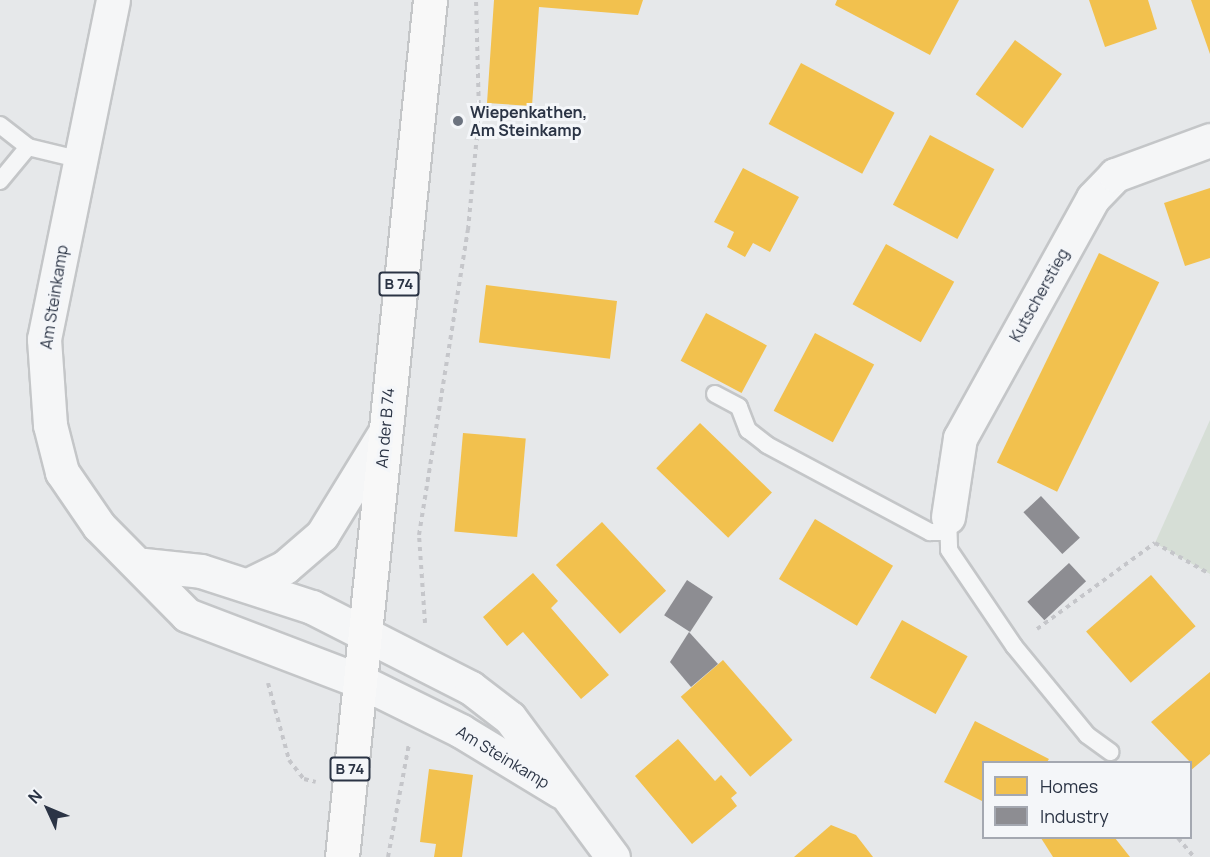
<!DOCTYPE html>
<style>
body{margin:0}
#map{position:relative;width:1210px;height:857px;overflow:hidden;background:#e6e8ea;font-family:Manrope,sans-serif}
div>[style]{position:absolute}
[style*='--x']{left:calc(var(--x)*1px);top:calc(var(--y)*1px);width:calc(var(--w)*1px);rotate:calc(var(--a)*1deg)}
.green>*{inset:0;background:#d6ded6}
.homes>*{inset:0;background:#f2c14e;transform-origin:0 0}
.industry>*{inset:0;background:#8d8d92;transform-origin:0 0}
.path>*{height:4px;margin-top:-2px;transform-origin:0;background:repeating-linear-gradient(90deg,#c5c6ca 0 4.5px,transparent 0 9px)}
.roads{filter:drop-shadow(2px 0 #c4c6c8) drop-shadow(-2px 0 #c4c6c8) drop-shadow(0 2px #c4c6c8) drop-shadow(0 -2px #c4c6c8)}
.service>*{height:16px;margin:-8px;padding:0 8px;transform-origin:8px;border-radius:8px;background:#f5f6f7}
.minor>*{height:33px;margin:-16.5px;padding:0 16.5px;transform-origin:16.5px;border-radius:16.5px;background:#f5f6f7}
.primary>*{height:33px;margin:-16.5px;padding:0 16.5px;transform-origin:16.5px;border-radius:16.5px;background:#f8f8f8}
.dots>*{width:16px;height:16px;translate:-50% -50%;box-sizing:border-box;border:3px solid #f4f6f9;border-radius:50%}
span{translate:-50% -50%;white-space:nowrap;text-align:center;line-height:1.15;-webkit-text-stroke:6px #f4f6f9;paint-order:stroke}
.shield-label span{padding:2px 4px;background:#f4f6f9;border:2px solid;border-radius:4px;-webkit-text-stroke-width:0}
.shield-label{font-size:15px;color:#2b3445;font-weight:700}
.poi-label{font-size:16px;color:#2b3445;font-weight:700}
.left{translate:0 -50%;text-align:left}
.street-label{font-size:16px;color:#2b3445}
.legend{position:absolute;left:982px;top:761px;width:210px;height:78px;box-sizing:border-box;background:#f4f6f9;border:2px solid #a4a8b1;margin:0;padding:8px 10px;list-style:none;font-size:18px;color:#2b3445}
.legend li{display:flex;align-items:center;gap:12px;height:30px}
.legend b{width:30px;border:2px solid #a4a8b1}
.north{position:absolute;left:18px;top:779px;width:60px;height:60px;-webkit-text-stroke:4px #f4f6f9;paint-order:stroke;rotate:314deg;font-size:16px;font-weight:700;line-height:24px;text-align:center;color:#2b3445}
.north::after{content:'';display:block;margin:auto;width:21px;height:27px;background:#2b3445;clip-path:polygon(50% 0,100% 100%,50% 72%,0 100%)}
</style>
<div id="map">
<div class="green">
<i style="clip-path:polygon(1210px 420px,1210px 574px,1155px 543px)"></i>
</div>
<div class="homes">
<i style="clip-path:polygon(494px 0,643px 0,638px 15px,539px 7px,532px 106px,487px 103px)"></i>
<i style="clip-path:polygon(837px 0,959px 0,930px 55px,835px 5px)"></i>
<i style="clip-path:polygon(1089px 0,1148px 0,1157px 29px,1105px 47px)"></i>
<i style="clip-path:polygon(1191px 0,1210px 0,1210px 54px)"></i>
<i style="left:1015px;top:40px;width:58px;height:67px;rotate:36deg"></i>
<i style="left:801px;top:63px;width:106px;height:69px;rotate:28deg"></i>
<i style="left:930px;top:135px;width:73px;height:79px;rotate:28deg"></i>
<i style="clip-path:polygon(743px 168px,799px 197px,770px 252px,753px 243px,745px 257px,727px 247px,734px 232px,714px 222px)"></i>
<i style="clip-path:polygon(1210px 188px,1210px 258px,1185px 266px,1164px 203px)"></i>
<i style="left:886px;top:244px;width:78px;height:69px;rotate:29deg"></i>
<i style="left:1099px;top:253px;width:67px;height:233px;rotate:26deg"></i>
<i style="left:486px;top:285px;width:132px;height:58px;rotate:7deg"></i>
<i style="left:706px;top:313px;width:69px;height:54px;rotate:28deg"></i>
<i style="left:815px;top:333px;width:67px;height:88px;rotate:28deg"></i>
<i style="left:700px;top:423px;width:100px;height:63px;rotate:44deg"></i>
<i style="left:463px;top:433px;width:63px;height:99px;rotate:5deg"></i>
<i style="left:815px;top:519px;width:91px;height:70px;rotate:31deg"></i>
<i style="left:602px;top:522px;width:94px;height:63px;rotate:47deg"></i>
<i style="clip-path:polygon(533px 573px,558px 601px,551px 608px,609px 675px,581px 699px,523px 632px,507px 646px,483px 617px)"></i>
<i style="left:1151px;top:575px;width:68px;height:86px;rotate:49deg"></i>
<i style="left:902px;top:620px;width:75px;height:66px;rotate:29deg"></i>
<i style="left:723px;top:660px;width:106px;height:56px;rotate:49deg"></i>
<i style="clip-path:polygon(1210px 672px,1210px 754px,1190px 771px,1190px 762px,1151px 722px)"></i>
<i style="clip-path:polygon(975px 721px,1049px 759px,1047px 762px,984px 762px,984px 802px,944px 782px)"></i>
<i style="clip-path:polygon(678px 739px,715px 781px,721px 775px,737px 793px,731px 798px,737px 806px,692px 844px,635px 776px)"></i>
<i style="clip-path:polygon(429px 769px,473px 775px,462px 857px,434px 857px,436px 844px,420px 842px)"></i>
<i style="clip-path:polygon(831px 825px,856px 835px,873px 857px,794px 857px)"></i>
<i style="clip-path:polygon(1041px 838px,1115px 838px,1130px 857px,1053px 857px)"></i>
</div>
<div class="industry">
<i style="left:1041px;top:496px;width:57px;height:24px;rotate:47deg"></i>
<i style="left:1069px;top:563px;width:25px;height:57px;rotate:47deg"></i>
<i style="left:687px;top:580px;width:31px;height:42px;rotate:33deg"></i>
<i style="clip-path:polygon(689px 632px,718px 664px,691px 687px,670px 662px)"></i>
</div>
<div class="path">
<i style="--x:425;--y:623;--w:88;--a:-93.9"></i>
<i style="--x:419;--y:535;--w:309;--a:-80.9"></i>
<i style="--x:468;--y:230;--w:117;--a:-84.6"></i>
<i style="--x:479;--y:114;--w:114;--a:-91.5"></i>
<i style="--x:1037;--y:629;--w:146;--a:-36.1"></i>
<i style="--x:1155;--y:543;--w:63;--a:29.4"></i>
<i style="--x:268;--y:683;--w:80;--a:74.7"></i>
<i style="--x:289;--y:760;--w:24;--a:52"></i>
<i style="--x:304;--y:779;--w:12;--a:14"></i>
<i style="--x:1178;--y:838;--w:25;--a:50"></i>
<i style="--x:388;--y:857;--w:115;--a:-79.5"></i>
</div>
<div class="roads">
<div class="service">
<i style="--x:0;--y:125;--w:36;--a:38"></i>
<i style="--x:0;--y:181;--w:44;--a:-50.5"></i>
<i style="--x:28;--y:147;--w:51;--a:13.5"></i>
<i style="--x:715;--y:394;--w:27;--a:28"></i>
<i style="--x:739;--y:407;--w:25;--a:69"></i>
<i style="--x:748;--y:430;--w:24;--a:38"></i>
<i style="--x:767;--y:445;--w:185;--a:28.1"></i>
<i style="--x:930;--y:532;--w:10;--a:0"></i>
<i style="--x:940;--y:532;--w:17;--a:-62"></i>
<i style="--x:948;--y:517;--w:33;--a:88"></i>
<i style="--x:949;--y:550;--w:116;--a:55.9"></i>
<i style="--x:1014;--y:646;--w:115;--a:50.6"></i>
<i style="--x:1087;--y:735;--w:29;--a:36"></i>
</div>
<div class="minor">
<i style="--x:113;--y:0;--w:346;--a:101.5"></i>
<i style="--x:44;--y:339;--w:86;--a:86"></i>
<i style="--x:50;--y:425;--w:49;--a:75.7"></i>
<i style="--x:62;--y:472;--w:65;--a:55.6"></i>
<i style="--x:99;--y:526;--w:125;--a:45.3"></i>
<i style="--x:187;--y:615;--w:185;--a:20.9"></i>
<i style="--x:360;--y:681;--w:113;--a:26.3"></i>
<i style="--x:461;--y:731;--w:116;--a:31.2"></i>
<i style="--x:948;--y:517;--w:80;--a:-81.4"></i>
<i style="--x:960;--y:438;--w:274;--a:-61"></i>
<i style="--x:1093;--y:198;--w:32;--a:-46"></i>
<i style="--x:1115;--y:175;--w:101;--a:-20.2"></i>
<i style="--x:144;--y:565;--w:57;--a:6"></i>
<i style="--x:201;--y:571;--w:117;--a:18"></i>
<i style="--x:312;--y:607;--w:178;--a:27"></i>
<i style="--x:471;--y:688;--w:49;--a:37.6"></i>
<i style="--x:510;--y:718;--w:173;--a:53.5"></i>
<i style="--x:248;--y:585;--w:41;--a:-25.9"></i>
<i style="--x:285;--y:567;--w:49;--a:-40.9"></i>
<i style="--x:322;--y:535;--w:119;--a:-58.5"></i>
</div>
<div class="primary">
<i style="--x:342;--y:857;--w:862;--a:-84.14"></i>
</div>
</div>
<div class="dots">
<i style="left:458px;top:121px;background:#6c737f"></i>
</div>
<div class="shield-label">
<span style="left:399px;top:284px">B 74</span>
<span style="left:350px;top:769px">B 74</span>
</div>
<div class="poi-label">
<span class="left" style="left:470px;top:121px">Wiepenkathen,<br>Am Steinkamp</span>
</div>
<div class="street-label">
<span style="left:1039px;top:295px;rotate:-61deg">Kutscherstieg</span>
<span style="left:54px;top:297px;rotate:-81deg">Am Steinkamp</span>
<span style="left:385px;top:428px;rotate:-85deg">An der B 74</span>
<span style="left:503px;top:757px;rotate:31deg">Am Steinkamp</span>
</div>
<ul class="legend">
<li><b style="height:16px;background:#f2c14e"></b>Homes</li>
<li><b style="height:16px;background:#8d8d92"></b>Industry</li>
</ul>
<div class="north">N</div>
</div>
